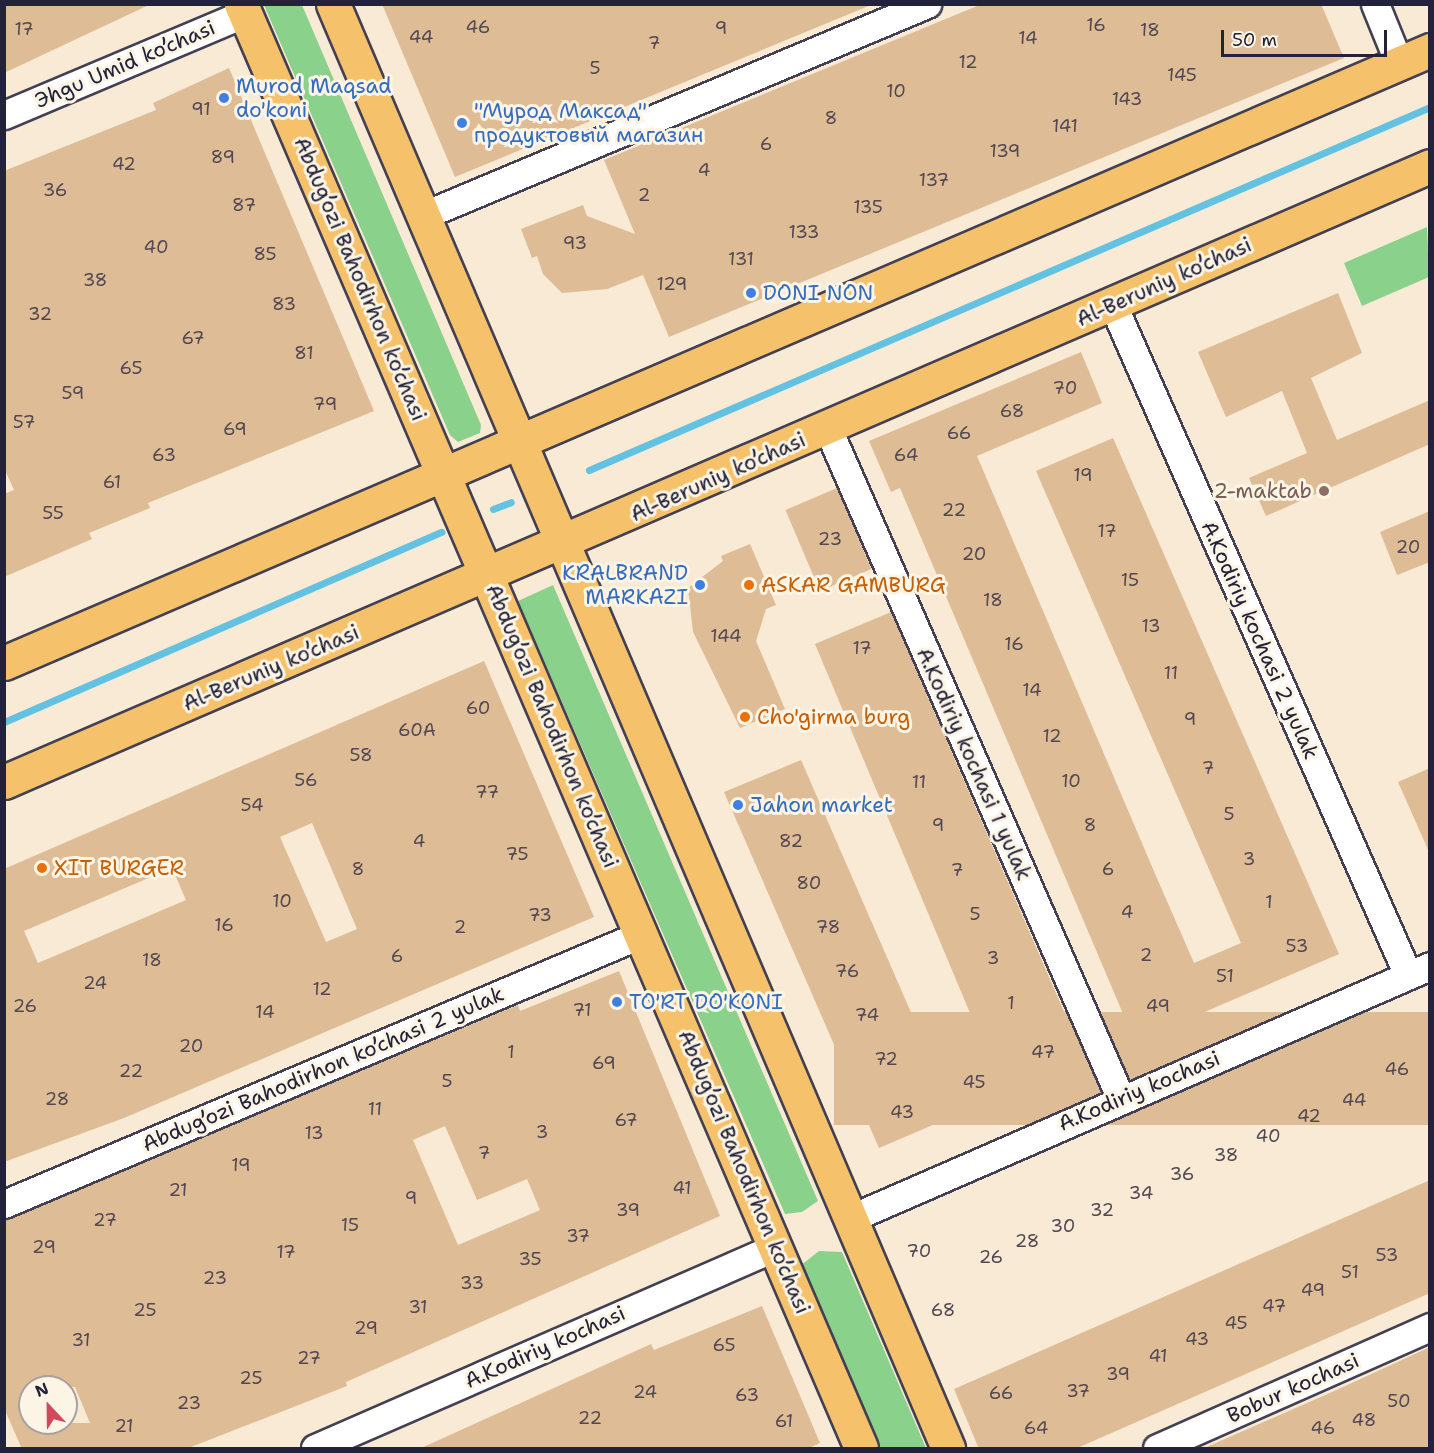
<!DOCTYPE html>
<meta charset="utf-8">
<style>
body{margin:0}
#map{position:relative;width:1434px;height:1453px;overflow:hidden;background:#f8ead4;font-family:"Shantell Sans",sans-serif}
div>[style]{position:absolute}
[style*='--x']{left:calc(var(--x)*1px);top:calc(var(--y)*1px);width:calc(var(--w)*1px);rotate:calc(var(--a)*1deg)}
.green>*{inset:0;background:#8ad18c}
.stream>*{height:7px;margin:-3.5px;padding:0 3.5px;transform-origin:3.5px;border-radius:3.5px;background:#63c1e1}
.building>*{inset:0;background:#debc96;transform-origin:0 0}
.roads{filter:drop-shadow(2px 0 #424052) drop-shadow(-2px 0 #424052) drop-shadow(0 2px #424052) drop-shadow(0 -2px #424052)}
.minor>*{height:27px;margin:-13.5px;padding:0 13.5px;transform-origin:13.5px;border-radius:13.5px;background:#fff}
.major>*{height:33px;margin:-16.5px;padding:0 16.5px;transform-origin:16.5px;border-radius:16.5px;background:#f6c16b}
.dots>*{width:16px;height:16px;translate:-50% -50%;box-sizing:border-box;border:3px solid #fcf5e5;border-radius:50%}
span{translate:-50% -50%;white-space:nowrap;text-align:center;line-height:1.15;-webkit-text-stroke:6px #fcf5e5;paint-order:stroke}
.number-label{font-size:18px;color:#514852}
.number-label span{-webkit-text-stroke-width:0}
.street-label{font-size:21px;color:#22223b}
.shop-label{font-size:21px;color:#366cbe}
.left{translate:0 -50%;text-align:left}
.right{translate:-100% -50%;text-align:right}
.education-label{font-size:21px;color:#785e54}
.food-label{font-size:21px;color:#c56008}
.frame{position:absolute;inset:0;border:6px solid #22223b;pointer-events:none}
.north{position:absolute;left:18px;top:1375px;width:60px;height:60px;box-sizing:border-box;background:#fcf5e5;border:2px solid #a5a1a1;border-radius:50%;rotate:338deg;font-size:16px;font-weight:700;line-height:24px;text-align:center;color:#22223b}
.north::after{content:'';display:block;margin:auto;width:21px;height:27px;background:#d1495b;clip-path:polygon(50% 0,100% 100%,50% 72%,0 100%)}
.scale{position:absolute;left:1221px;top:30px;width:166px;height:27px;box-sizing:border-box;border:3px solid #22223b;border-top:0;padding-left:8px;font-size:18px;line-height:21px;white-space:nowrap;color:#22223b;-webkit-text-stroke:4px #fcf5e5;paint-order:stroke}
</style>
<div id="map">
<div class="green">
<i style="clip-path:polygon(264px 5px,302px 5px,481px 425px,480px 433px,458px 442px,450px 435px)"></i>
<i style="clip-path:polygon(1427px 227px,1429px 277px,1362px 306px,1344px 263px)"></i>
<i style="clip-path:polygon(553px 585px,818px 1201px,802px 1212px,785px 1214px,518px 601px)"></i>
<i style="clip-path:polygon(819px 1251px,842px 1252px,926px 1448px,879px 1448px,800px 1266px)"></i>
</div>
<div class="stream">
<i style="--x:589;--y:470;--w:916;--a:-23.35"></i>
<i style="--x:493;--y:509;--w:19;--a:-21"></i>
<i style="--x:4;--y:722;--w:477;--a:-23.5"></i>
</div>
<div class="building">
<i style="clip-path:polygon(4px 4px,151px 4px,4px 73px)"></i>
<i style="clip-path:polygon(382px 4px,823px 4px,871px 5px,455px 177px)"></i>
<i style="clip-path:polygon(982px 4px,1321px 4px,1344px 58px,669px 337px,643px 275px,607px 289px,562px 293px,543px 274px,537px 256px,532px 258px,521px 229px,583px 205px,587px 216px,635px 234px,604px 160px)"></i>
<i style="clip-path:polygon(229px 68px,374px 411px,148px 503px,150px 508px,89px 533px,92px 539px,4px 577px,4px 494px,14px 490px,4px 468px,4px 171px,156px 110px,153px 103px)"></i>
<i style="clip-path:polygon(1338px 293px,1362px 353px,1311px 378px,1337px 440px,1430px 400px,1430px 444px,1266px 516px,1249px 478px,1307px 453px,1282px 391px,1226px 417px,1198px 352px)"></i>
<i style="clip-path:polygon(1081px 352px,1102px 403px,977px 456px,1156px 876px,1194px 963px,1241px 943px,1036px 471px,1113px 438px,1339px 954px,1135px 1042px,900px 488px,891px 492px,869px 441px)"></i>
<i style="left:837px;top:488px;width:88px;height:56px;rotate:67deg"></i>
<i style="clip-path:polygon(1430px 511px,1430px 562px,1397px 575px,1380px 532px)"></i>
<i style="clip-path:polygon(750px 544px,776px 605px,766px 609px,756px 641px,785px 709px,740px 728px,693px 632px,688px 588px,723px 561px,721px 556px)"></i>
<i style="clip-path:polygon(891px 612px,1085px 1060px,879px 1148px,724px 792px,801px 760px,937px 1072px,986px 1051px,815px 644px)"></i>
<i style="clip-path:polygon(evenodd,484px 661px,594px 917px,124px 1118px,4px 1162px,4px 869px,484px 661px,312px 823px,357px 929px,326px 942px,280px 837px,312px 823px,484px 661px,172px 868px,186px 900px,38px 963px,24px 931px,172px 868px)"></i>
<i style="clip-path:polygon(1430px 768px,1430px 854px,1398px 782px)"></i>
<i style="clip-path:polygon(evenodd,619px 971px,720px 1216px,346px 1382px,347px 1386px,186px 1449px,22px 1449px,4px 1408px,4px 1220px,518px 1005px,520px 1011px,619px 971px,445px 1126px,477px 1200px,527px 1179px,540px 1210px,458px 1245px,413px 1140px,445px 1126px,619px 971px,30px 1387px,75px 1387px,90px 1423px,30px 1423px,30px 1387px)"></i>
<i style="left:1430px;top:1012px;width:113px;height:596px;rotate:90deg"></i>
<i style="clip-path:polygon(1430px 1180px,1430px 1293px,1075px 1449px,979px 1449px,954px 1389px)"></i>
<i style="clip-path:polygon(762px 1306px,820px 1443px,807px 1449px,419px 1449px,651px 1344px,654px 1350px)"></i>
<i style="clip-path:polygon(1430px 1347px,1430px 1449px,1202px 1449px,1332px 1392px)"></i>
</div>
<div class="roads">
<div class="minor">
<i style="--x:1375;--y:4;--w:64;--a:67.9"></i>
<i style="--x:4;--y:115;--w:262;--a:-22.9"></i>
<i style="--x:422;--y:216;--w:548;--a:-22.77"></i>
<i style="--x:1113;--y:305;--w:732;--a:66.24"></i>
<i style="--x:828;--y:429;--w:731;--a:66.38"></i>
<i style="--x:4;--y:1204;--w:693;--a:-22.94"></i>
<i style="--x:849;--y:1219;--w:634;--a:-23.53"></i>
<i style="--x:315;--y:1448;--w:503;--a:-23.56"></i>
<i style="--x:1157;--y:1448;--w:299;--a:-23.9"></i>
</div>
<div class="major">
<i style="--x:241;--y:4;--w:1571;--a:66.76"></i>
<i style="--x:333;--y:4;--w:1570;--a:66.93"></i>
<i style="--x:4;--y:663;--w:1552;--a:-23.26"></i>
<i style="--x:4;--y:782;--w:1553;--a:-23.36"></i>
</div>
</div>
<div class="dots">
<i style="left:224px;top:98px;background:#3f7fe0"></i>
<i style="left:462px;top:123px;background:#3f7fe0"></i>
<i style="left:751px;top:293px;background:#3f7fe0"></i>
<i style="left:1324px;top:491px;background:#8d6e63"></i>
<i style="left:700px;top:585px;background:#3f7fe0"></i>
<i style="left:749px;top:585px;background:#e8710a"></i>
<i style="left:745px;top:717px;background:#e8710a"></i>
<i style="left:738px;top:805px;background:#3f7fe0"></i>
<i style="left:42px;top:868px;background:#e8710a"></i>
<i style="left:617px;top:1002px;background:#3f7fe0"></i>
</div>
<div class="number-label">
<span style="left:1096px;top:25px">16</span>
<span style="left:478px;top:27px">46</span>
<span style="left:721px;top:28px">9</span>
<span style="left:24px;top:29px">17</span>
<span style="left:1150px;top:30px">18</span>
<span style="left:421px;top:37px">44</span>
<span style="left:1028px;top:38px">14</span>
<span style="left:654px;top:43px">7</span>
<span style="left:968px;top:62px">12</span>
<span style="left:595px;top:68px">5</span>
<span style="left:1182px;top:75px">145</span>
<span style="left:896px;top:91px">10</span>
<span style="left:1127px;top:99px">143</span>
<span style="left:201px;top:109px">91</span>
<span style="left:831px;top:118px">8</span>
<span style="left:1065px;top:126px">141</span>
<span style="left:766px;top:144px">6</span>
<span style="left:1005px;top:151px">139</span>
<span style="left:223px;top:157px">89</span>
<span style="left:124px;top:164px">42</span>
<span style="left:704px;top:170px">4</span>
<span style="left:934px;top:180px">137</span>
<span style="left:55px;top:190px">36</span>
<span style="left:644px;top:195px">2</span>
<span style="left:244px;top:205px">87</span>
<span style="left:868px;top:207px">135</span>
<span style="left:804px;top:232px">133</span>
<span style="left:575px;top:243px">93</span>
<span style="left:156px;top:247px">40</span>
<span style="left:265px;top:254px">85</span>
<span style="left:741px;top:259px">131</span>
<span style="left:95px;top:280px">38</span>
<span style="left:672px;top:284px">129</span>
<span style="left:284px;top:304px">83</span>
<span style="left:40px;top:314px">32</span>
<span style="left:193px;top:338px">67</span>
<span style="left:304px;top:353px">81</span>
<span style="left:131px;top:368px">65</span>
<span style="left:1065px;top:388px">70</span>
<span style="left:73px;top:393px">59</span>
<span style="left:325px;top:404px">79</span>
<span style="left:1012px;top:411px">68</span>
<span style="left:24px;top:422px">57</span>
<span style="left:235px;top:429px">69</span>
<span style="left:959px;top:433px">66</span>
<span style="left:164px;top:455px">63</span>
<span style="left:906px;top:455px">64</span>
<span style="left:1083px;top:475px">19</span>
<span style="left:112px;top:482px">61</span>
<span style="left:954px;top:510px">22</span>
<span style="left:53px;top:513px">55</span>
<span style="left:1107px;top:531px">17</span>
<span style="left:830px;top:539px">23</span>
<span style="left:1408px;top:547px">20</span>
<span style="left:974px;top:554px">20</span>
<span style="left:1130px;top:580px">15</span>
<span style="left:993px;top:600px">18</span>
<span style="left:1151px;top:626px">13</span>
<span style="left:726px;top:636px">144</span>
<span style="left:1014px;top:644px">16</span>
<span style="left:862px;top:648px">17</span>
<span style="left:1171px;top:673px">11</span>
<span style="left:1032px;top:690px">14</span>
<span style="left:478px;top:708px">60</span>
<span style="left:1190px;top:719px">9</span>
<span style="left:417px;top:730px">60A</span>
<span style="left:1052px;top:736px">12</span>
<span style="left:361px;top:755px">58</span>
<span style="left:1208px;top:768px">7</span>
<span style="left:306px;top:780px">56</span>
<span style="left:1071px;top:781px">10</span>
<span style="left:919px;top:782px">11</span>
<span style="left:487px;top:792px">77</span>
<span style="left:252px;top:805px">54</span>
<span style="left:1229px;top:814px">5</span>
<span style="left:938px;top:825px">9</span>
<span style="left:1090px;top:825px">8</span>
<span style="left:419px;top:841px">4</span>
<span style="left:791px;top:841px">82</span>
<span style="left:517px;top:854px">75</span>
<span style="left:1249px;top:859px">3</span>
<span style="left:358px;top:869px">8</span>
<span style="left:1108px;top:869px">6</span>
<span style="left:957px;top:870px">7</span>
<span style="left:809px;top:883px">80</span>
<span style="left:282px;top:901px">10</span>
<span style="left:1269px;top:902px">1</span>
<span style="left:1127px;top:912px">4</span>
<span style="left:975px;top:914px">5</span>
<span style="left:540px;top:915px">73</span>
<span style="left:224px;top:925px">16</span>
<span style="left:460px;top:927px">2</span>
<span style="left:828px;top:927px">78</span>
<span style="left:1297px;top:946px">53</span>
<span style="left:1146px;top:955px">2</span>
<span style="left:397px;top:956px">6</span>
<span style="left:993px;top:958px">3</span>
<span style="left:152px;top:960px">18</span>
<span style="left:847px;top:971px">76</span>
<span style="left:1225px;top:976px">51</span>
<span style="left:95px;top:983px">24</span>
<span style="left:322px;top:989px">12</span>
<span style="left:1011px;top:1003px">1</span>
<span style="left:25px;top:1006px">26</span>
<span style="left:1158px;top:1006px">49</span>
<span style="left:582px;top:1010px">71</span>
<span style="left:265px;top:1012px">14</span>
<span style="left:867px;top:1015px">74</span>
<span style="left:191px;top:1046px">20</span>
<span style="left:511px;top:1052px">1</span>
<span style="left:1043px;top:1052px">47</span>
<span style="left:886px;top:1059px">72</span>
<span style="left:604px;top:1063px">69</span>
<span style="left:1397px;top:1069px">46</span>
<span style="left:131px;top:1071px">22</span>
<span style="left:447px;top:1081px">5</span>
<span style="left:974px;top:1082px">45</span>
<span style="left:57px;top:1099px">28</span>
<span style="left:1354px;top:1100px">44</span>
<span style="left:375px;top:1109px">11</span>
<span style="left:902px;top:1112px">43</span>
<span style="left:1309px;top:1116px">42</span>
<span style="left:626px;top:1120px">67</span>
<span style="left:542px;top:1132px">3</span>
<span style="left:314px;top:1133px">13</span>
<span style="left:1268px;top:1136px">40</span>
<span style="left:484px;top:1153px">7</span>
<span style="left:1226px;top:1155px">38</span>
<span style="left:241px;top:1165px">19</span>
<span style="left:1182px;top:1174px">36</span>
<span style="left:682px;top:1188px">41</span>
<span style="left:178px;top:1190px">21</span>
<span style="left:1141px;top:1193px">34</span>
<span style="left:411px;top:1198px">9</span>
<span style="left:628px;top:1210px">39</span>
<span style="left:1102px;top:1210px">32</span>
<span style="left:105px;top:1220px">27</span>
<span style="left:350px;top:1225px">15</span>
<span style="left:1063px;top:1226px">30</span>
<span style="left:578px;top:1236px">37</span>
<span style="left:1027px;top:1241px">28</span>
<span style="left:44px;top:1247px">29</span>
<span style="left:919px;top:1251px">70</span>
<span style="left:286px;top:1252px">17</span>
<span style="left:1387px;top:1255px">53</span>
<span style="left:991px;top:1257px">26</span>
<span style="left:530px;top:1259px">35</span>
<span style="left:1350px;top:1272px">51</span>
<span style="left:215px;top:1278px">23</span>
<span style="left:472px;top:1283px">33</span>
<span style="left:1313px;top:1290px">49</span>
<span style="left:1274px;top:1306px">47</span>
<span style="left:418px;top:1307px">31</span>
<span style="left:145px;top:1310px">25</span>
<span style="left:943px;top:1310px">68</span>
<span style="left:1236px;top:1323px">45</span>
<span style="left:366px;top:1328px">29</span>
<span style="left:1197px;top:1339px">43</span>
<span style="left:81px;top:1340px">31</span>
<span style="left:724px;top:1345px">65</span>
<span style="left:1158px;top:1356px">41</span>
<span style="left:309px;top:1358px">27</span>
<span style="left:1118px;top:1374px">39</span>
<span style="left:251px;top:1378px">25</span>
<span style="left:1078px;top:1391px">37</span>
<span style="left:645px;top:1392px">24</span>
<span style="left:1001px;top:1393px">66</span>
<span style="left:747px;top:1395px">63</span>
<span style="left:1399px;top:1401px">50</span>
<span style="left:189px;top:1403px">23</span>
<span style="left:590px;top:1418px">22</span>
<span style="left:1364px;top:1420px">48</span>
<span style="left:784px;top:1421px">61</span>
<span style="left:124px;top:1426px">21</span>
<span style="left:1036px;top:1428px">64</span>
<span style="left:1323px;top:1428px">46</span>
</div>
<div class="street-label">
<span style="left:125px;top:64px;rotate:-23deg">Эhgu Umid ko’chasi</span>
<span style="left:360px;top:279px;rotate:67deg">Abdug’ozi Bahodirhon ko’chasi</span>
<span style="left:1164px;top:282px;rotate:-24deg">Al-Beruniy ko’chasi</span>
<span style="left:718px;top:477px;rotate:-24deg">Al-Beruniy ko’chasi</span>
<span style="left:1260px;top:640px;rotate:66deg">A.Kodiriy kochasi 2 yulak</span>
<span style="left:271px;top:668px;rotate:-23deg">Al-Beruniy ko’chasi</span>
<span style="left:552px;top:726px;rotate:67deg">Abdug’ozi Bahodirhon ko’chasi</span>
<span style="left:974px;top:764px;rotate:66deg">A.Kodiriy kochasi 1 yulak</span>
<span style="left:323px;top:1069px;rotate:-23deg">Abdug’ozi Bahodirhon ko’chasi 2 yulak</span>
<span style="left:1139px;top:1091px;rotate:-23deg">A.Kodiriy kochasi</span>
<span style="left:744px;top:1172px;rotate:67deg">Abdug’ozi Bahodirhon ko’chasi</span>
<span style="left:545px;top:1347px;rotate:-24deg">A.Kodiriy kochasi</span>
<span style="left:1293px;top:1388px;rotate:-24deg">Bobur kochasi</span>
</div>
<div class="shop-label">
<span class="left" style="left:236px;top:98px">Murod Maqsad<br>do'koni</span>
<span class="left" style="left:474px;top:123px">"Мурод Максад"<br>продуктовый магазин</span>
<span class="left" style="left:763px;top:293px">DONI NON</span>
<span class="right" style="left:688px;top:585px">KRALBRAND<br>MARKAZI</span>
<span class="left" style="left:750px;top:805px">Jahon market</span>
<span class="left" style="left:629px;top:1002px">TO'RT DO'KONI</span>
</div>
<div class="education-label">
<span class="right" style="left:1312px;top:491px">2-maktab</span>
</div>
<div class="food-label">
<span class="left" style="left:761px;top:585px">ASKAR GAMBURG</span>
<span class="left" style="left:757px;top:717px">Cho'girma burg</span>
<span class="left" style="left:54px;top:868px">XIT BURGER</span>
</div>
<div class="frame"></div>
<div class="north">N</div>
<div class="scale">50 m</div>
</div>
